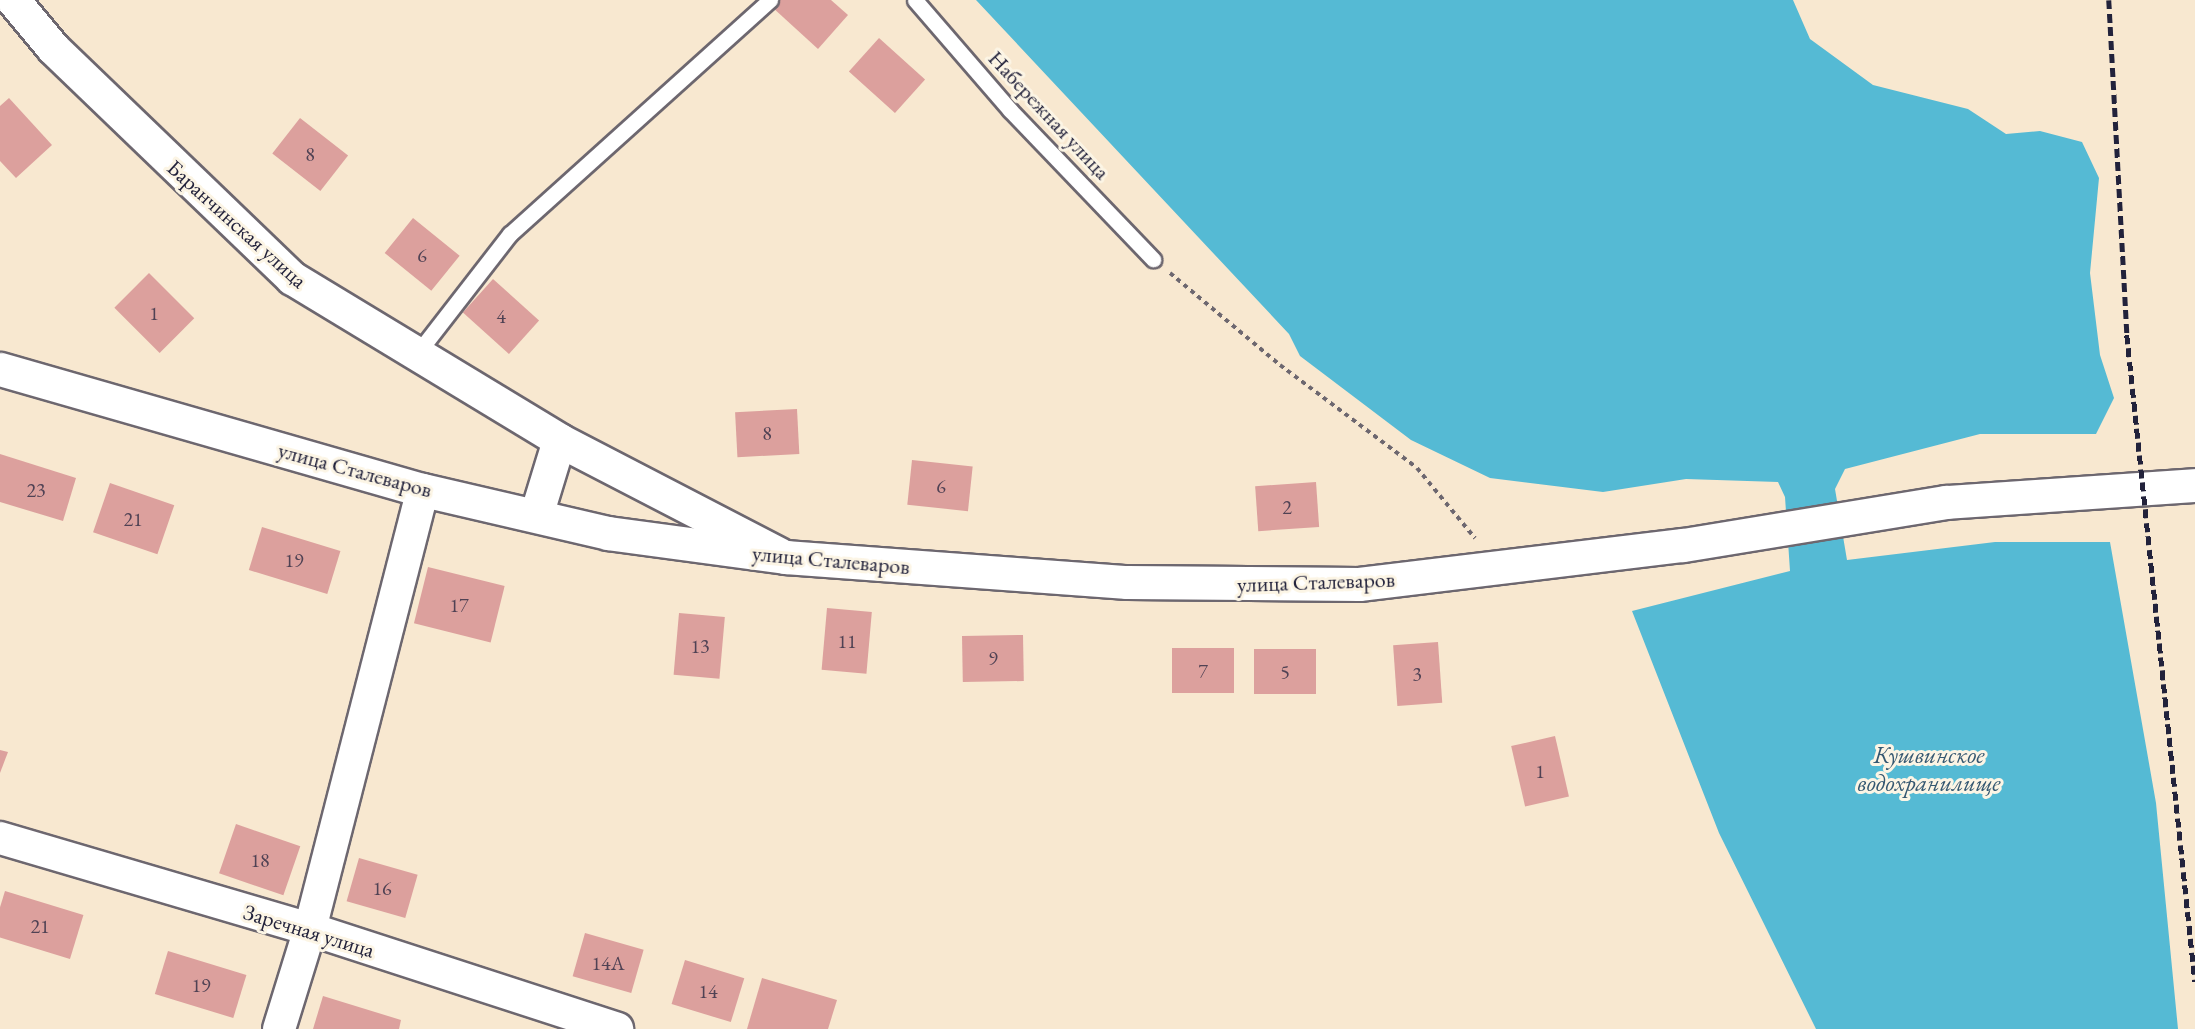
<!DOCTYPE html>
<meta charset="utf-8">
<style>
body{margin:0}
#map{position:relative;width:2195px;height:1029px;overflow:hidden;background:#f8e8d0;font-family:"EB Garamond",serif}
div>[style]{position:absolute}
[style*='--x']{left:calc(var(--x)*1px);top:calc(var(--y)*1px);width:calc(var(--w)*1px);rotate:calc(var(--a)*1deg)}
.water>*{inset:0;background:#55bad4}
.building>*{inset:0;background:#dca09d;transform-origin:0 0}
.path>*{height:4px;margin-top:-2px;transform-origin:0;background:repeating-linear-gradient(90deg,#6d676f 0 4.5px,transparent 0 9px)}
.roads{filter:drop-shadow(2px 0 #6d676f) drop-shadow(-2px 0 #6d676f) drop-shadow(0 2px #6d676f) drop-shadow(0 -2px #6d676f)}
.service>*{height:15px;margin:-7.5px;padding:0 7.5px;transform-origin:7.5px;border-radius:7.5px;background:#fff}
.minor>*{height:32px;margin:-16px;padding:0 16px;transform-origin:16px;border-radius:16px;background:#fff}
.tertiary>*{height:33px;margin:-16.5px;padding:0 16.5px;transform-origin:16.5px;border-radius:16.5px;background:#fff}
.secondary>*{height:33px;margin:-16.5px;padding:0 16.5px;transform-origin:16.5px;border-radius:16.5px;background:#fff}
.rail>*{height:4.5px;margin-top:-2.25px;transform-origin:0;background:repeating-linear-gradient(90deg,#22223b 0 9px,transparent 0 13.5px)}
span{translate:-50% -50%;white-space:nowrap;text-align:center;line-height:1.15;-webkit-text-stroke:6px #fcf5e5;paint-order:stroke}
.number-label{font-size:20px;color:#504254}
.number-label span{-webkit-text-stroke-width:0}
.street-label{font-size:22px;color:#22223b}
.water-label{font-size:24px;color:#345771;font-style:italic}
</style>
<div id="map">
<div class="water">
<i style="clip-path:polygon(976px 0,1793px 0,1810px 39px,1873px 85px,1968px 109px,2006px 134px,2040px 131px,2082px 142px,2099px 178px,2090px 273px,2100px 355px,2114px 398px,2096px 434px,1980px 434px,1845px 469px,1835px 489px,1847px 560px,1995px 542px,2110px 542px,2156px 803px,2178px 1029px,1816px 1029px,1719px 833px,1632px 611px,1790px 571px,1785px 497px,1778px 482px,1686px 479px,1603px 492px,1490px 478px,1411px 440px,1300px 356px,1289px 334px)"></i>
</div>
<div class="building">
<i style="clip-path:polygon(778px 0,831px 0,848px 15px,818px 49px,772px 7px)"></i>
<i style="left:879px;top:38px;width:62px;height:45px;rotate:42deg"></i>
<i style="clip-path:polygon(9px 98px,52px 145px,16px 178px,0 161px,0 106px)"></i>
<i style="left:300px;top:118px;width:61px;height:45px;rotate:38deg"></i>
<i style="left:413px;top:218px;width:60px;height:45px;rotate:39deg"></i>
<i style="left:149px;top:273px;width:64px;height:49px;rotate:45deg"></i>
<i style="left:493px;top:279px;width:62px;height:45px;rotate:42deg"></i>
<i style="left:797px;top:409px;width:45px;height:62px;rotate:87deg"></i>
<i style="clip-path:polygon(0 454px,76px 478px,63px 521px,0 502px)"></i>
<i style="left:912px;top:460px;width:61px;height:45px;rotate:6deg"></i>
<i style="left:1316px;top:482px;width:45px;height:61px;rotate:86deg"></i>
<i style="left:110px;top:483px;width:68px;height:52px;rotate:19deg"></i>
<i style="left:262px;top:527px;width:82px;height:45px;rotate:17deg"></i>
<i style="left:428px;top:567px;width:79px;height:58px;rotate:14deg"></i>
<i style="left:827px;top:608px;width:45px;height:62px;rotate:5deg"></i>
<i style="left:679px;top:613px;width:46px;height:62px;rotate:5deg"></i>
<i style="left:1023px;top:635px;width:46px;height:61px;rotate:89deg"></i>
<i style="left:1438px;top:642px;width:61px;height:45px;rotate:86deg"></i>
<i style="left:1234px;top:648px;width:45px;height:62px;rotate:90deg"></i>
<i style="left:1316px;top:649px;width:45px;height:62px;rotate:90deg"></i>
<i style="left:1555px;top:736px;width:62px;height:45px;rotate:77deg"></i>
<i style="clip-path:polygon(0 750px,8px 752px,0 773px)"></i>
<i style="left:236px;top:824px;width:68px;height:52px;rotate:19deg"></i>
<i style="left:359px;top:858px;width:61px;height:45px;rotate:16deg"></i>
<i style="left:5px;top:891px;width:82px;height:46px;rotate:17deg"></i>
<i style="left:585px;top:933px;width:61px;height:45px;rotate:16deg"></i>
<i style="left:168px;top:951px;width:82px;height:45px;rotate:17deg"></i>
<i style="left:685px;top:960px;width:62px;height:46px;rotate:17deg"></i>
<i style="clip-path:polygon(762px 978px,837px 1000px,828px 1029px,747px 1029px)"></i>
<i style="clip-path:polygon(323px 996px,401px 1020px,399px 1029px,313px 1029px)"></i>
</div>
<div class="path">
<i style="--x:1170;--y:273;--w:143;--a:39.9"></i>
<i style="--x:1280;--y:365;--w:171;--a:36.9"></i>
<i style="--x:1417;--y:468;--w:91;--a:50.4"></i>
</div>
<div class="roads">
<div class="service">
<i style="--x:915;--y:0;--w:145;--a:49.2"></i>
<i style="--x:1010;--y:110;--w:207;--a:46.2"></i>
<i style="--x:416;--y:355;--w:153;--a:-52.2"></i>
<i style="--x:510;--y:234;--w:350;--a:-42"></i>
</div>
<div class="minor">
<i style="--x:0;--y:838;--w:323;--a:16.4"></i>
<i style="--x:310;--y:929;--w:323;--a:18"></i>
<i style="--x:279;--y:1029;--w:105;--a:-72.8"></i>
<i style="--x:310;--y:929;--w:453;--a:-75.6"></i>
</div>
<div class="tertiary">
<i style="--x:13;--y:0;--w:62;--a:50.2"></i>
<i style="--x:53;--y:48;--w:332;--a:43.9"></i>
<i style="--x:292;--y:278;--w:312;--a:31.2"></i>
<i style="--x:559;--y:440;--w:78;--a:107"></i>
<i style="--x:559;--y:440;--w:248;--a:27.4"></i>
</div>
<div class="secondary">
<i style="--x:0;--y:369;--w:440;--a:16"></i>
<i style="--x:423;--y:490;--w:190;--a:13.1"></i>
<i style="--x:608;--y:533;--w:179;--a:7.7"></i>
<i style="--x:785;--y:557;--w:343;--a:4.2"></i>
<i style="--x:1127;--y:582;--w:232;--a:0.5"></i>
<i style="--x:1359;--y:584;--w:326;--a:-6.9"></i>
<i style="--x:1683;--y:545;--w:266;--a:-9.3"></i>
<i style="--x:1946;--y:502;--w:250;--a:-3.9"></i>
</div>
</div>
<div class="rail">
<i style="--x:2109;--y:0;--w:335;--a:86.9"></i>
<i style="--x:2127;--y:335;--w:650;--a:83.99"></i>
</div>
<div class="number-label">
<span style="left:310px;top:154px">8</span>
<span style="left:422px;top:255px">6</span>
<span style="left:154px;top:313px">1</span>
<span style="left:501px;top:316px">4</span>
<span style="left:767px;top:433px">8</span>
<span style="left:941px;top:486px">6</span>
<span style="left:36px;top:490px">23</span>
<span style="left:1287px;top:507px">2</span>
<span style="left:133px;top:519px">21</span>
<span style="left:294px;top:560px">19</span>
<span style="left:459px;top:605px">17</span>
<span style="left:847px;top:641px">11</span>
<span style="left:700px;top:646px">13</span>
<span style="left:993px;top:658px">9</span>
<span style="left:1203px;top:671px">7</span>
<span style="left:1285px;top:672px">5</span>
<span style="left:1417px;top:674px">3</span>
<span style="left:1540px;top:771px">1</span>
<span style="left:260px;top:860px">18</span>
<span style="left:382px;top:888px">16</span>
<span style="left:40px;top:926px">21</span>
<span style="left:608px;top:963px">14А</span>
<span style="left:201px;top:985px">19</span>
<span style="left:708px;top:991px">14</span>
</div>
<div class="street-label">
<span style="left:1049px;top:115px;rotate:47deg">Набережная улица</span>
<span style="left:237px;top:224px;rotate:42deg">Баранчинская улица</span>
<span style="left:355px;top:470px;rotate:15deg">улица Сталеваров</span>
<span style="left:831px;top:560px;rotate:5deg">улица Сталеваров</span>
<span style="left:1316px;top:582px;rotate:-2deg">улица Сталеваров</span>
<span style="left:309px;top:931px;rotate:17deg">Заречная улица</span>
</div>
<div class="water-label">
<span style="left:1929px;top:769px">Кушвинское<br>водохранилище</span>
</div>
</div>
